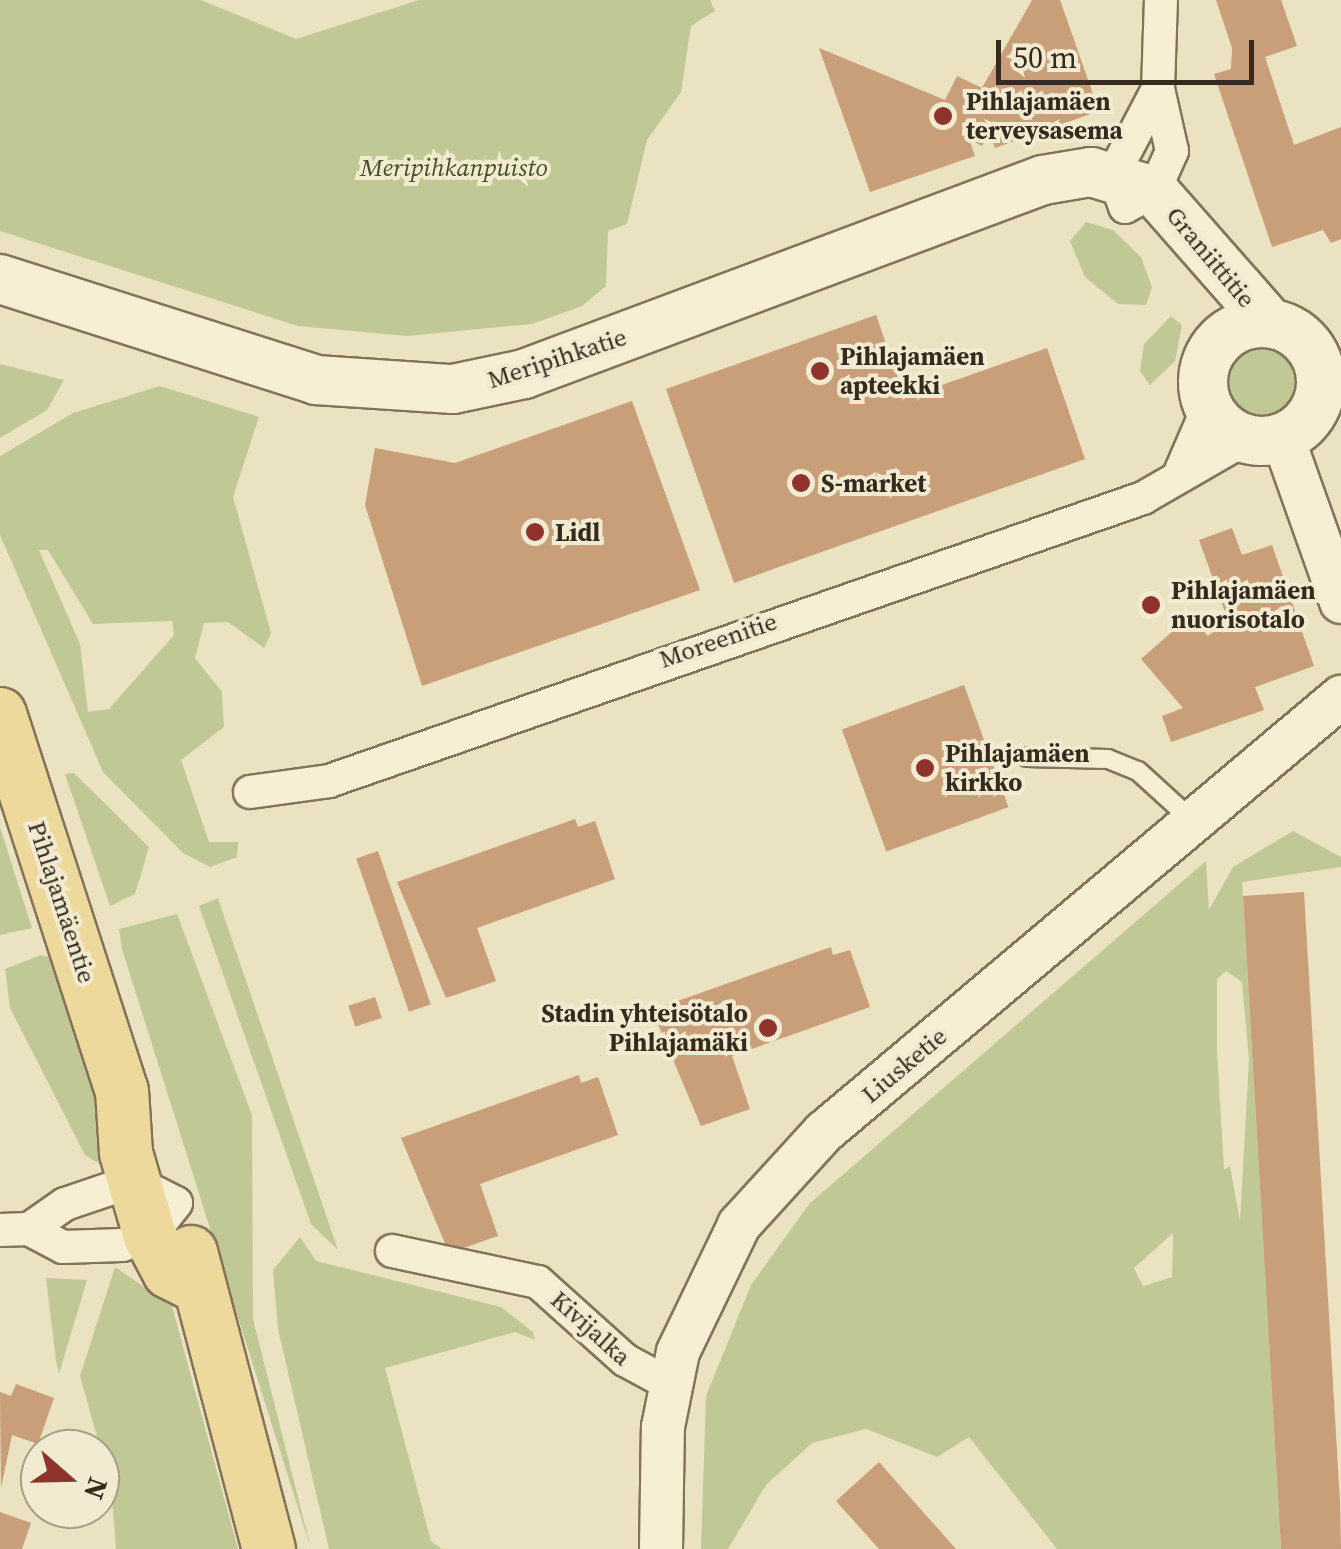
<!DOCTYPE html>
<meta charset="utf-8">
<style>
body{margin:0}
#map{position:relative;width:1341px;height:1549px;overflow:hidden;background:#ebe2c2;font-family:"Source Serif 4",serif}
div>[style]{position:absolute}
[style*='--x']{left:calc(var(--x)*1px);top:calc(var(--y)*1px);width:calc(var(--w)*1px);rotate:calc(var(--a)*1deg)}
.green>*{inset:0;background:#c0c996}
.round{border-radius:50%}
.building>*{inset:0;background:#c89f79;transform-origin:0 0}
.roads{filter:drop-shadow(2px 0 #84735a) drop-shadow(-2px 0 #84735a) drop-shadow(0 2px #84735a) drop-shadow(0 -2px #84735a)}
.service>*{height:18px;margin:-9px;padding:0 9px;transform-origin:9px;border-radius:9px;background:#f7efd4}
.minor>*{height:32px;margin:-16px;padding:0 16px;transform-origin:16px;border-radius:16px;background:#f7efd4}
.tertiary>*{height:42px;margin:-21px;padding:0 21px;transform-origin:21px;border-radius:21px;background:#f7efd4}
.secondary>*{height:48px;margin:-24px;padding:0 24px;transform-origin:24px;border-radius:24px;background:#f7efd4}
.secondary>.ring{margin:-24px;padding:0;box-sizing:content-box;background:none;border:48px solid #f7efd4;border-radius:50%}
.primary>*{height:52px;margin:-26px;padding:0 26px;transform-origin:26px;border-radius:26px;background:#edd99b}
.dots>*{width:28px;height:28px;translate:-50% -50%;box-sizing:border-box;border:5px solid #f3ebd1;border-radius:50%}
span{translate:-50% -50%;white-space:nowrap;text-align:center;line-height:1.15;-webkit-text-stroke:8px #f3ebd1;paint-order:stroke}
.poi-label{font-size:25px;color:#352a1d;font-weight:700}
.left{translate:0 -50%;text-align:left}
.right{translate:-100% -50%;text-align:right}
.park-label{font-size:25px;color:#425025;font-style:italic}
.street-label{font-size:25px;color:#352a1d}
.north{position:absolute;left:20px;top:1429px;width:100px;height:100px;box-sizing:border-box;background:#f3ebd1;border:2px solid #a79e89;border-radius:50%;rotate:110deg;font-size:28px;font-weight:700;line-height:40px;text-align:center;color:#352a1d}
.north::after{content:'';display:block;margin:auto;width:35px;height:45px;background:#90332d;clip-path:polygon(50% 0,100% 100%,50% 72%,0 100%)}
.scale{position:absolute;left:996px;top:40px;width:258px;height:45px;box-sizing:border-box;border:5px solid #352a1d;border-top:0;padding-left:12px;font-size:30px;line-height:35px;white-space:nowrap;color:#352a1d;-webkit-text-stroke:8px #f3ebd1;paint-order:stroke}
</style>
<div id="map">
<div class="green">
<i style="clip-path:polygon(0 0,201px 0,296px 39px,419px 0,710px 0,715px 11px,691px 26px,681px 92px,647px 140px,627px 224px,608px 231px,606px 286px,582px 306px,532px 324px,407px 336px,298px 326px,0 231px)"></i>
<i style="clip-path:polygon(1086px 222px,1113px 230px,1141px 257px,1152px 287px,1146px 305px,1118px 304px,1085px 277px,1070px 241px)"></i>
<i style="clip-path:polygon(1171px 316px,1182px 325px,1175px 361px,1150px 385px,1140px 371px,1144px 344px)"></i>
<i class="round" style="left:1225px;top:344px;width:76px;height:76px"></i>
<i style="clip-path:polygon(0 364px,64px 380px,47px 410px,0 438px)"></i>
<i style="clip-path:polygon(evenodd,160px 386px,259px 417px,233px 497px,271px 633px,264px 648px,228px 622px,204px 623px,195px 658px,222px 692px,224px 727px,181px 760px,209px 842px,238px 842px,237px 857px,210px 867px,183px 853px,103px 772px,0 535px,0 456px,73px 413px,160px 386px,39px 550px,48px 550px,93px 624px,172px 621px,174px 635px,109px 709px,88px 712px,80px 644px,39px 550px)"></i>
<i style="clip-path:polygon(74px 773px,149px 847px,135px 894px,110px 906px,65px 774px)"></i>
<i style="clip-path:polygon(0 827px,32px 928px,0 935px)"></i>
<i style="clip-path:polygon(evenodd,1293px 831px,1341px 857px,1341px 867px,1242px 882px,1281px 1549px,1057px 1549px,969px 1437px,937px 1457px,866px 1429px,812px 1443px,766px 1485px,728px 1549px,701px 1549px,706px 1396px,751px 1285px,809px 1204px,1206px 861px,1209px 910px,1233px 867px,1293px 831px,1226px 971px,1242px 982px,1249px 1060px,1240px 1221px,1230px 1166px,1224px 1170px,1217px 1051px,1217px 979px,1226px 971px,1293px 831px,1173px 1233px,1172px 1277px,1143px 1286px,1134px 1268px,1173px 1233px)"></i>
<i style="clip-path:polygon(218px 898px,227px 925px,338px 1250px,311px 1224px,199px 906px)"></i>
<i style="clip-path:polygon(177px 914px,252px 1115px,253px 1319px,311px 1549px,122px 949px,119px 929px)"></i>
<i style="clip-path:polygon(41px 955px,59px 959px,108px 1094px,98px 1163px,85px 1155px,10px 1008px,5px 969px)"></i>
<i style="clip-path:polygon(300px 1237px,316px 1261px,501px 1307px,533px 1332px,535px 1340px,515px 1332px,385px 1368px,431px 1541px,442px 1549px,329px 1549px,278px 1329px,273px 1270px)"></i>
<i style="clip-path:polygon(115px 1267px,172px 1306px,238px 1549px,116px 1549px,111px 1487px,80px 1376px)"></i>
<i style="clip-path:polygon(46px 1278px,87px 1280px,59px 1374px,56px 1361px)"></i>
</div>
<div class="building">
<i style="clip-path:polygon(1032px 0,1060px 0,1099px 111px,995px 148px,989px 132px,982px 146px,969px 139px,975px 156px,870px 192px,819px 48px,945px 100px,957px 76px,982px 88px)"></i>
<i style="clip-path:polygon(1216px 0,1281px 0,1297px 46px,1265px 57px,1294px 145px,1341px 127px,1341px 239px,1331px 243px,1323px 230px,1272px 247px,1214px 74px,1231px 69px,1232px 48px)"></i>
<i style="clip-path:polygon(876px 315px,905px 398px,1047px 348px,1085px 459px,734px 583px,666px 389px)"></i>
<i style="clip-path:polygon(632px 401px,700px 590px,422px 686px,365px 505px,375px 448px,455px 463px)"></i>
<i style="clip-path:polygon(1232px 528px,1242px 555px,1272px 545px,1314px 666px,1255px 687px,1264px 710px,1171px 742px,1162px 716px,1183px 708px,1141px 659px,1190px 616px,1208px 636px,1228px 620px,1199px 540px)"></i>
<i style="left:964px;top:685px;width:130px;height:130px;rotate:70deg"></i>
<i style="clip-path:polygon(575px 819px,578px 827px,595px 821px,615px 879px,477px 928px,496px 981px,446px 998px,397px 882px)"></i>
<i style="left:378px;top:851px;width:162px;height:23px;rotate:71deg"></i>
<i style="clip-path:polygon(1304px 892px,1340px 1502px,1341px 1549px,1281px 1549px,1243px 896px)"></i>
<i style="clip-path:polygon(831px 947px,833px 955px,850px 950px,870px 1007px,732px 1056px,750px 1109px,701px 1126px,652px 1010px)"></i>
<i style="left:375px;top:997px;width:22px;height:28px;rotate:72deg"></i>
<i style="clip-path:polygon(579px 1075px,581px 1083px,598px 1077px,618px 1135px,480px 1184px,498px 1236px,449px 1253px,401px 1138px)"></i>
<i style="clip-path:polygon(16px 1384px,54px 1398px,38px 1444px,12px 1435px,1px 1488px,0 1392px,11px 1396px)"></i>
<i style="clip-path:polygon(879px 1462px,908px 1495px,956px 1549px,879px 1549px,836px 1501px)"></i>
<i style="clip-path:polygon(0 1512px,31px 1523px,22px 1549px,0 1549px)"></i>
</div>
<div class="roads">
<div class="service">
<i style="--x:1027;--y:757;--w:81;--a:1.4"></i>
<i style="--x:1108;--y:759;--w:32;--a:22"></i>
<i style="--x:1138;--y:771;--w:76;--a:42.3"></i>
</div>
<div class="minor">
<i style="--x:1158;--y:89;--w:97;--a:117.6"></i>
<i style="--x:1113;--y:175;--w:34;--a:69"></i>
<i style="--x:1125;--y:207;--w:33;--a:-29"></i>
<i style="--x:1154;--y:191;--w:44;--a:-65.8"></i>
<i style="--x:1172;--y:151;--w:64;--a:-102.7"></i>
<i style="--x:1158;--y:89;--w:89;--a:-88.1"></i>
<i style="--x:1180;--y:473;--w:71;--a:-66.7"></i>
<i style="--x:250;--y:792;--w:80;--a:-7.9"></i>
<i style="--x:329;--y:781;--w:862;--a:-19.17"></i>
<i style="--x:1143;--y:498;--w:118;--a:-30"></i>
<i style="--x:0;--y:1230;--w:29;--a:-2"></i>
<i style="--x:29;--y:1229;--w:38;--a:28"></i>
<i style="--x:63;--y:1247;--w:59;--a:-1.9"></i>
<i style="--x:122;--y:1245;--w:29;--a:-18"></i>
<i style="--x:150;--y:1236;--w:42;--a:-51.8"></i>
<i style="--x:176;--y:1203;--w:48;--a:-152.9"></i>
<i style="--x:133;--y:1181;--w:72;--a:161.3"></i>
<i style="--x:65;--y:1204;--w:44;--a:145.2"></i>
<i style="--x:392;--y:1251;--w:149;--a:12"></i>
<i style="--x:538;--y:1282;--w:117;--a:41.9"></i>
<i style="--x:625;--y:1360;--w:52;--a:28.5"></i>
</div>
<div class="tertiary">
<i style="--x:1283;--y:438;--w:174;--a:70.5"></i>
<i style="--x:661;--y:1549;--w:122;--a:-89.1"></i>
<i style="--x:663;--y:1427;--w:76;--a:-78.7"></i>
<i style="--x:678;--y:1352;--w:141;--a:-64.3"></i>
<i style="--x:739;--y:1225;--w:126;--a:-47.6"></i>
<i style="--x:824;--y:1132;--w:676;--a:-40.08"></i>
</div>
<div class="secondary">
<i style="--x:0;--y:279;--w:332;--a:17.7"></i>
<i style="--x:316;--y:380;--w:137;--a:3.8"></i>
<i style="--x:453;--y:389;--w:73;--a:-11.9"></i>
<i style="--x:524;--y:374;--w:554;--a:-20.5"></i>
<i style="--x:1043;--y:180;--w:49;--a:-9.5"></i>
<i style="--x:1091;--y:172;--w:66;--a:16.8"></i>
<i style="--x:1154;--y:191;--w:174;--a:48.7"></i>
<i class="ring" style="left:1203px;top:323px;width:70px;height:70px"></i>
</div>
<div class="primary">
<i style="--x:0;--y:714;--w:396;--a:72.1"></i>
<i style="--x:122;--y:1091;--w:62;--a:86.3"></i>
<i style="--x:126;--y:1153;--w:86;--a:73.9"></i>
<i style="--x:150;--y:1236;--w:41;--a:62.2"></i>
<i style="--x:169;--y:1272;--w:28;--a:27"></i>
<i style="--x:191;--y:1252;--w:307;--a:75.3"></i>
</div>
</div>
<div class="dots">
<i style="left:943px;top:116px;background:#90332d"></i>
<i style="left:820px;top:371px;background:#90332d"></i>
<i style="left:801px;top:483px;background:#90332d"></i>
<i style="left:535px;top:532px;background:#90332d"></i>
<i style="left:1151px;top:605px;background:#90332d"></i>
<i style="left:925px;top:768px;background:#90332d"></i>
<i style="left:768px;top:1028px;background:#90332d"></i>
</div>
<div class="poi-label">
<span class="left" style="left:966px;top:116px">Pihlajamäen<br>terveysasema</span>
<span class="left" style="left:840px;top:371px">Pihlajamäen<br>apteekki</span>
<span class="left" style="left:821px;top:483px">S-market</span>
<span class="left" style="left:555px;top:532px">Lidl</span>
<span class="left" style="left:1171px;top:605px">Pihlajamäen<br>nuorisotalo</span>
<span class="left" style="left:945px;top:768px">Pihlajamäen<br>kirkko</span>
<span class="right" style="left:748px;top:1028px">Stadin yhteisötalo<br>Pihlajamäki</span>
</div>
<div class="park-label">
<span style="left:454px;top:167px">Meripihkanpuisto</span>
</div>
<div class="street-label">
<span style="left:1211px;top:257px;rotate:50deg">Graniittitie</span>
<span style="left:557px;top:358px;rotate:-18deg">Meripihkatie</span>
<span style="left:718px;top:640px;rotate:-19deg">Moreenitie</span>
<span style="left:62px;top:902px;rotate:72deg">Pihlajamäentie</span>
<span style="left:904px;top:1065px;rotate:-40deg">Liusketie</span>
<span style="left:591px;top:1328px;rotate:42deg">Kivijalka</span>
</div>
<div class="north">N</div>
<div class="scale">50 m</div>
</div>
